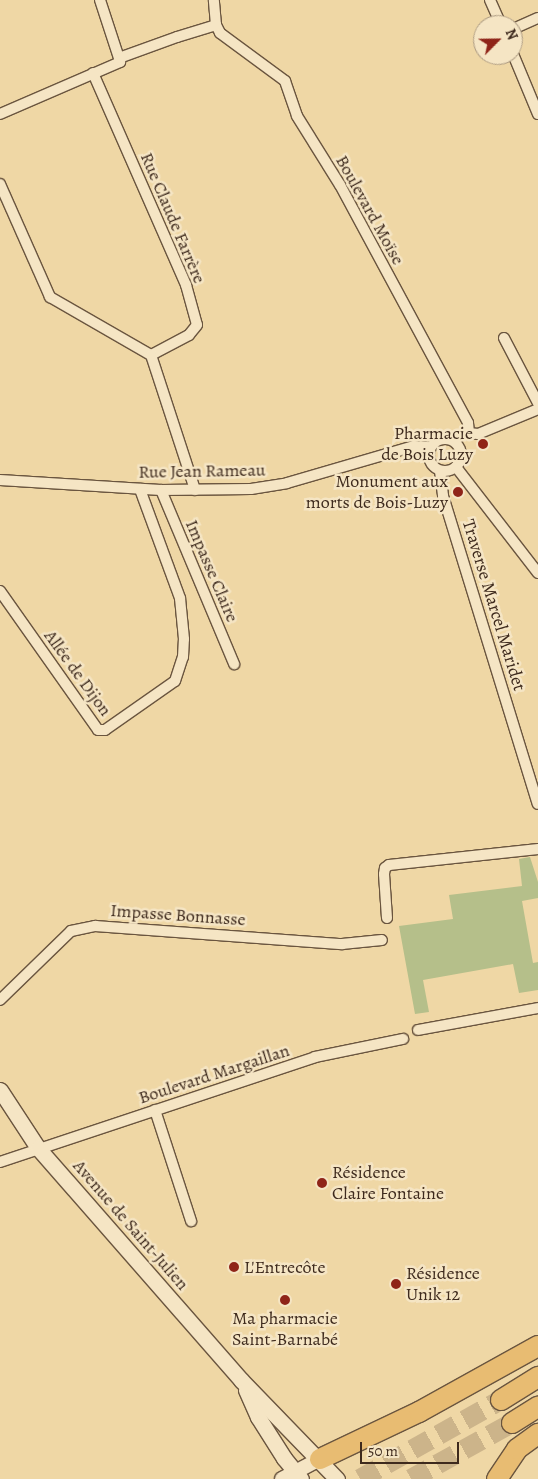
<!DOCTYPE html>
<meta charset="utf-8">
<style>
body{margin:0}
#map{position:relative;width:538px;height:1479px;overflow:hidden;background:#efd7a5;font-family:Alegreya,serif}
div>[style]{position:absolute}
[style*='--x']{left:calc(var(--x)*1px);top:calc(var(--y)*1px);width:calc(var(--w)*1px);rotate:calc(var(--a)*1deg)}
.green>*{inset:0;background:#b5bf8a}
.motorway-tunnel>*{height:20px;margin-top:-10px;transform-origin:0;background:repeating-linear-gradient(90deg,#ccb48a 0 20px,transparent 0 30px)}
.roads{filter:drop-shadow(1px 0 #6a553f) drop-shadow(-1px 0 #6a553f) drop-shadow(0 1px #6a553f) drop-shadow(0 -1px #6a553f)}
.minor>*{height:10px;margin:-5px;padding:0 5px;transform-origin:5px;border-radius:5px;background:#f5e5c4}
.minor>.ring{margin:-5px;padding:0;box-sizing:content-box;background:none;border:10px solid #f5e5c4;border-radius:50%}
.tertiary>*{height:14px;margin:-7px;padding:0 7px;transform-origin:7px;border-radius:7px;background:#f5e5c4}
.secondary>*{height:15px;margin:-7.5px;padding:0 7.5px;transform-origin:7.5px;border-radius:7.5px;background:#f5e5c4}
.motorway>*{height:20px;margin:-10px;padding:0 10px;transform-origin:10px;border-radius:10px;background:#e8bc72}
.dots>*{width:14px;height:14px;translate:-50% -50%;box-sizing:border-box;border:2px solid #f5e5c4;border-radius:50%}
span{translate:-50% -50%;white-space:nowrap;text-align:center;line-height:1.15;-webkit-text-stroke:5px #f5e5c4;paint-order:stroke}
.street-label{font-size:18px;color:#3e2a1d}
.poi-label{font-size:18px;color:#3e2a1d}
.right{translate:-100% -50%;text-align:right}
.left{translate:0 -50%;text-align:left}
.north{position:absolute;left:473px;top:15px;width:50px;height:50px;box-sizing:border-box;background:#f5e5c4;border:1px solid #ac9a81;border-radius:50%;rotate:67deg;font-size:14px;font-weight:700;line-height:20px;text-align:center;color:#3e2a1d}
.north::after{content:'';display:block;margin:auto;width:18px;height:22px;background:#8f2418;clip-path:polygon(50% 0,100% 100%,50% 72%,0 100%)}
.scale{position:absolute;left:360px;top:1442px;width:99px;height:22px;box-sizing:border-box;border:2px solid #3e2a1d;border-top:0;padding-left:6px;font-size:15px;line-height:18px;white-space:nowrap;color:#3e2a1d;-webkit-text-stroke:4px #f5e5c4;paint-order:stroke}
</style>
<div id="map">
<div class="green">
<i style="clip-path:polygon(530px 857px,538px 882px,538px 898px,522px 901px,533px 963px,538px 962px,538px 990px,519px 993px,513px 964px,423px 980px,429px 1012px,415px 1014px,399px 926px,453px 919px,449px 895px,522px 886px,519px 859px)"></i>
</div>
<div class="motorway-tunnel">
<i style="--x:360;--y:1479;--w:162;--a:-29.3"></i>
<i style="--x:411;--y:1479;--w:115;--a:-29"></i>
</div>
<div class="roads">
<div class="minor">
<i style="--x:100;--y:0;--w:61;--a:71.9"></i>
<i style="--x:490;--y:0;--w:27;--a:66"></i>
<i style="--x:216;--y:25;--w:9;--a:63"></i>
<i style="--x:220;--y:33;--w:81;--a:36.4"></i>
<i style="--x:285;--y:81;--w:37;--a:71"></i>
<i style="--x:297;--y:116;--w:81;--a:58.1"></i>
<i style="--x:340;--y:185;--w:270;--a:61.7"></i>
<i style="--x:468;--y:423;--w:10;--a:84"></i>
<i style="--x:513;--y:29;--w:27;--a:-24"></i>
<i style="--x:513;--y:54;--w:65;--a:67.4"></i>
<i style="--x:93;--y:73;--w:232;--a:66.3"></i>
<i style="--x:186;--y:285;--w:41;--a:74.6"></i>
<i style="--x:197;--y:325;--w:13;--a:129"></i>
<i style="--x:189;--y:335;--w:43;--a:152.2"></i>
<i style="--x:0;--y:114;--w:131;--a:-23.4"></i>
<i style="--x:120;--y:62;--w:4;--a:-104"></i>
<i style="--x:119;--y:58;--w:62;--a:-19.9"></i>
<i style="--x:177;--y:37;--w:41;--a:-17.1"></i>
<i style="--x:216;--y:25;--w:25;--a:-95"></i>
<i style="--x:0;--y:184;--w:124;--a:66.1"></i>
<i style="--x:50;--y:297;--w:116;--a:29.9"></i>
<i style="--x:151;--y:355;--w:142;--a:71.9"></i>
<i style="--x:504;--y:338;--w:73;--a:62.4"></i>
<i class="ring" style="left:429px;top:439px;width:22px;height:22px"></i>
<i style="--x:449;--y:439;--w:21;--a:-17"></i>
<i style="--x:469;--y:433;--w:9;--a:6"></i>
<i style="--x:478;--y:434;--w:65;--a:-22.6"></i>
<i style="--x:456;--y:467;--w:134;--a:52.3"></i>
<i style="--x:440;--y:471;--w:25;--a:83"></i>
<i style="--x:443;--y:496;--w:322;--a:72.9"></i>
<i style="--x:0;--y:480;--w:161;--a:3.6"></i>
<i style="--x:161;--y:490;--w:90;--a:-0.6"></i>
<i style="--x:251;--y:489;--w:36;--a:-9"></i>
<i style="--x:287;--y:483;--w:132;--a:-16.2"></i>
<i style="--x:414;--y:446;--w:16;--a:4"></i>
<i style="--x:161;--y:490;--w:189;--a:67.2"></i>
<i style="--x:0;--y:591;--w:170;--a:54.8"></i>
<i style="--x:98;--y:730;--w:7;--a:0"></i>
<i style="--x:105;--y:730;--w:85;--a:-35"></i>
<i style="--x:175;--y:681;--w:25;--a:-72"></i>
<i style="--x:183;--y:657;--w:18;--a:-87"></i>
<i style="--x:184;--y:639;--w:41;--a:-95.6"></i>
<i style="--x:180;--y:598;--w:116;--a:-110.2"></i>
<i style="--x:387;--y:918;--w:44;--a:-93.9"></i>
<i style="--x:384;--y:874;--w:6;--a:-81"></i>
<i style="--x:385;--y:868;--w:5;--a:-37"></i>
<i style="--x:389;--y:865;--w:150;--a:-6.1"></i>
<i style="--x:0;--y:1000;--w:99;--a:-44.2"></i>
<i style="--x:71;--y:931;--w:25;--a:-12"></i>
<i style="--x:95;--y:926;--w:248;--a:4.2"></i>
<i style="--x:342;--y:944;--w:40;--a:-5.7"></i>
<i style="--x:418;--y:1030;--w:122;--a:-10.4"></i>
<i style="--x:155;--y:1110;--w:117;--a:72"></i>
<i style="--x:0;--y:1162;--w:332;--a:-18.4"></i>
<i style="--x:315;--y:1057;--w:90;--a:-11.6"></i>
</div>
<div class="tertiary">
<i style="--x:282;--y:1479;--w:43;--a:-27.8"></i>
</div>
<div class="secondary">
<i style="--x:0;--y:1090;--w:69;--a:56.8"></i>
<i style="--x:38;--y:1148;--w:308;--a:48.8"></i>
<i style="--x:241;--y:1380;--w:138;--a:45.9"></i>
<i style="--x:246;--y:1390;--w:30;--a:66"></i>
<i style="--x:258;--y:1417;--w:49;--a:57.6"></i>
<i style="--x:284;--y:1458;--w:27;--a:51"></i>
</div>
<div class="motorway">
<i style="--x:501;--y:1400;--w:44;--a:-31.9"></i>
<i style="--x:512;--y:1423;--w:31;--a:-32"></i>
<i style="--x:320;--y:1459;--w:110;--a:-25.4"></i>
<i style="--x:419;--y:1412;--w:136;--a:-29"></i>
<i style="--x:497;--y:1479;--w:36;--a:-56"></i>
<i style="--x:517;--y:1449;--w:26;--a:-36"></i>
</div>
</div>
<div class="dots">
<i style="left:483px;top:444px;background:#8f2418"></i>
<i style="left:458px;top:492px;background:#8f2418"></i>
<i style="left:322px;top:1183px;background:#8f2418"></i>
<i style="left:234px;top:1267px;background:#8f2418"></i>
<i style="left:396px;top:1284px;background:#8f2418"></i>
<i style="left:285px;top:1300px;background:#8f2418"></i>
</div>
<div class="street-label">
<span style="left:370px;top:210px;rotate:61deg">Boulevard Moïse</span>
<span style="left:173px;top:218px;rotate:67deg">Rue Claude Farrère</span>
<span style="left:202px;top:471px;rotate:-1deg">Rue Jean Rameau</span>
<span style="left:212px;top:571px;rotate:67deg">Impasse Claire</span>
<span style="left:494px;top:605px;rotate:73deg">Traverse Marcel Maridet</span>
<span style="left:78px;top:673px;rotate:54deg">Allée de Dijon</span>
<span style="left:178px;top:915px;rotate:4deg">Impasse Bonnasse</span>
<span style="left:214px;top:1074px;rotate:-18deg">Boulevard Margaillan</span>
<span style="left:131px;top:1225px;rotate:49deg">Avenue de Saint-Julien</span>
</div>
<div class="poi-label">
<span class="right" style="left:473px;top:444px">Pharmacie<br>de Bois Luzy</span>
<span class="right" style="left:448px;top:492px">Monument aux<br>morts de Bois-Luzy</span>
<span class="left" style="left:332px;top:1183px">Résidence<br>Claire Fontaine</span>
<span class="left" style="left:244px;top:1267px">L'Entrecôte</span>
<span class="left" style="left:406px;top:1284px">Résidence<br>Unik 12</span>
<span style="left:285px;top:1329px">Ma pharmacie<br>Saint-Barnabé</span>
</div>
<div class="north">N</div>
<div class="scale">50 m</div>
</div>
